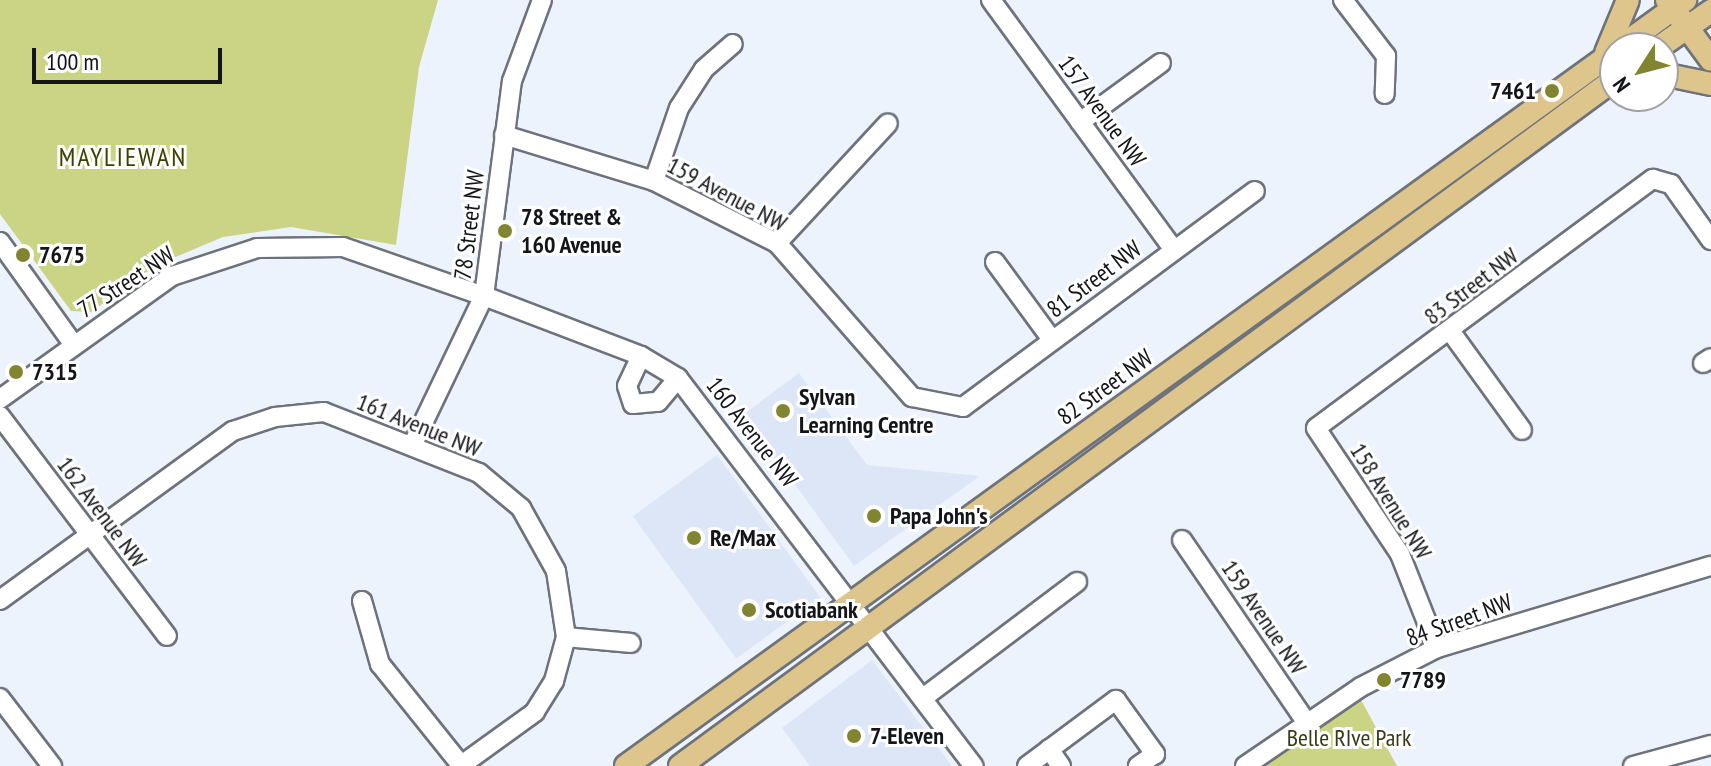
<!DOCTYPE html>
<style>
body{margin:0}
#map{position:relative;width:1711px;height:766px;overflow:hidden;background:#edf3fc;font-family:"PT Sans Narrow",sans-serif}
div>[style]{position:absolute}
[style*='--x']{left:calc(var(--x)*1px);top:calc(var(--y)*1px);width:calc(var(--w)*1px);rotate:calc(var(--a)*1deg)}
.built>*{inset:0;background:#dde6f6;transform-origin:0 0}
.green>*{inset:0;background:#cbd484}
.roads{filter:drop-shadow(2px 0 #6e737b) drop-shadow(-2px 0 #6e737b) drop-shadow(0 2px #6e737b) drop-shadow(0 -2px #6e737b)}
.minor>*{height:18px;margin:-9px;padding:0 9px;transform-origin:9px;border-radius:9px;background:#fff}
.major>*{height:22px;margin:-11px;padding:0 11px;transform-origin:11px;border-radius:11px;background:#dec58c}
.dots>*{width:22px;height:22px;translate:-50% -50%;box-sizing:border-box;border:4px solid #fff;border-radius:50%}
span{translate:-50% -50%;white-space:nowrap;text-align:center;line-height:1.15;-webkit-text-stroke:6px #fff;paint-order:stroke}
.poi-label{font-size:24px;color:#131518;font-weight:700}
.right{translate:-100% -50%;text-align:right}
.left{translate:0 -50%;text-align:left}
.street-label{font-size:24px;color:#131518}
.park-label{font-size:24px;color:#373a16}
.neighbourhood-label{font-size:26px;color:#3e4000;letter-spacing:2px}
.north{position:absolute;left:1599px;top:32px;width:80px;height:80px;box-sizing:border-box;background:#fff;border:2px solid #a1a1a3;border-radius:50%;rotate:234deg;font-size:22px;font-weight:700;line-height:32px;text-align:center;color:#131518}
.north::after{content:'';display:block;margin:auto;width:28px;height:36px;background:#818530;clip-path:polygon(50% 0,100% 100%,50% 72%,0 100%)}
.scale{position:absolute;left:32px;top:48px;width:190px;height:36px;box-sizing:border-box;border:4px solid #131518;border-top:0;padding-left:10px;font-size:24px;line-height:28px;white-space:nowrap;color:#131518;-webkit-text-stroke:6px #fff;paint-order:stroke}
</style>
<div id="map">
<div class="built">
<i style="clip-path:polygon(799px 373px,867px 465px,980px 476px,854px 566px,744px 414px)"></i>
<i style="left:717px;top:455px;width:176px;height:104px;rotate:54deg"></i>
<i style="clip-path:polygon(872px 660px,952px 766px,810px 766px,782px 728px)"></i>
</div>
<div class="green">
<i style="clip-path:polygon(0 0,438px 0,419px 67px,396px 245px,291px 227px,223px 237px,159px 264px,91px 312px,71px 311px,0 214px)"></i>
<i style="clip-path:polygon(1361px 700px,1397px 766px,1262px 766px,1307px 733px)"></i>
</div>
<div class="roads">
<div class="minor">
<i style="--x:991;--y:0;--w:310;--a:53.8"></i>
<i style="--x:1343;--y:0;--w:71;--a:52.5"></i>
<i style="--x:1386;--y:56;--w:38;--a:92"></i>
<i style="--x:1080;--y:122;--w:100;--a:-36.1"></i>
<i style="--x:504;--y:135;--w:157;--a:17"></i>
<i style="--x:654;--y:181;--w:138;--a:26.8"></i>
<i style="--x:777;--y:243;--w:205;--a:48.8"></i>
<i style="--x:912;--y:397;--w:52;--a:11.1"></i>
<i style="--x:963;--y:407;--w:363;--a:-36.5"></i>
<i style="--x:654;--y:181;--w:77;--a:-71.1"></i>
<i style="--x:679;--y:108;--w:46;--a:-57.3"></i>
<i style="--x:704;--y:69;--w:38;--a:-41"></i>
<i style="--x:0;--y:242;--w:127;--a:54.3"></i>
<i style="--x:777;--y:243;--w:163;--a:-47.2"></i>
<i style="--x:995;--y:262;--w:97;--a:53.8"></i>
<i style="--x:1451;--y:332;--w:121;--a:54.1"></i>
<i style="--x:641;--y:356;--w:33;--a:115"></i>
<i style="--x:627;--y:386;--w:19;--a:72"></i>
<i style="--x:633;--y:404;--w:25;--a:-5"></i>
<i style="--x:658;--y:402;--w:31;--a:-50"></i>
<i style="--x:1703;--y:363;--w:9;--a:-32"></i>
<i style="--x:0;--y:399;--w:211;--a:-35.6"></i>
<i style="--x:172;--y:276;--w:89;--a:-18.2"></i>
<i style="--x:257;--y:248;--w:86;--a:-0.7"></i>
<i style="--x:343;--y:247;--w:149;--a:19.2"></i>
<i style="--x:484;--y:296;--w:168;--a:20.9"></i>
<i style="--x:641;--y:356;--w:43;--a:30.7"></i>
<i style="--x:678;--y:378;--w:488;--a:52.7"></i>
<i style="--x:0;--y:416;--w:276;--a:52.8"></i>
<i style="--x:412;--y:446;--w:166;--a:-64.4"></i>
<i style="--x:484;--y:296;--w:217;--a:-82.6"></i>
<i style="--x:512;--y:81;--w:86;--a:-69.7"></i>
<i style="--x:1182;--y:540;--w:220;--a:55.7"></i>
<i style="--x:0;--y:600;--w:288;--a:-36"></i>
<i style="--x:233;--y:431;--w:44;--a:-18.4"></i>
<i style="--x:275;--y:417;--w:49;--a:-5.8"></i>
<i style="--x:324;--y:412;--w:167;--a:21.5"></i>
<i style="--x:479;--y:473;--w:55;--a:39.8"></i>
<i style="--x:521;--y:508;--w:72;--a:60.9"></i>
<i style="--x:556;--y:571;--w:67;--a:81.4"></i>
<i style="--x:566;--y:637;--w:46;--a:105.3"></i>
<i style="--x:554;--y:681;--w:36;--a:122"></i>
<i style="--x:535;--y:712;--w:92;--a:144.2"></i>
<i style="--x:362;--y:601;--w:66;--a:74.1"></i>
<i style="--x:380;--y:664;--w:129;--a:51.3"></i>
<i style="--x:566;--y:637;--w:65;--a:5.3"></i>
<i style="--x:1437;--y:648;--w:101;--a:-111.5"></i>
<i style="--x:1400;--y:554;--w:151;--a:-123.7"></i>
<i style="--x:1316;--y:428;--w:419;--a:-36.5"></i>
<i style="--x:1653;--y:179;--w:19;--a:16"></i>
<i style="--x:1671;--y:184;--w:69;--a:54.5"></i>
<i style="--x:0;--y:698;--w:86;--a:52.6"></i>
<i style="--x:923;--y:698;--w:193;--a:-37"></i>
<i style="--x:1049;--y:749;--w:21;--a:55"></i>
<i style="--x:1027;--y:766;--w:111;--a:-36.6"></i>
<i style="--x:1116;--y:700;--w:67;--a:54.2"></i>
<i style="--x:1155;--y:754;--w:21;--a:145"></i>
<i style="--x:1245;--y:766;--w:140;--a:-34.3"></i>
<i style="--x:1361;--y:687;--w:85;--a:-27.2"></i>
<i style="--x:1437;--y:648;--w:286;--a:-16.7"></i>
<i style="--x:1633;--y:766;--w:81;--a:-15.1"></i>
</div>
<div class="major">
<i style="--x:1667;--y:0;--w:74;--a:53.7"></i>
<i style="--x:1619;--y:48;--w:82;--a:-36"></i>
<i style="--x:1658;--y:48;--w:65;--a:-34.9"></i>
<i style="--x:1606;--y:53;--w:57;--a:-67.5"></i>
<i style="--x:1663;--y:74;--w:49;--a:11.8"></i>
<i style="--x:626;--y:766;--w:1220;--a:-35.87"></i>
<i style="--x:680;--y:766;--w:1160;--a:-36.31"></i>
</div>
</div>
<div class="dots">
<i style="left:1552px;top:91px;background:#818530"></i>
<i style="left:505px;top:231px;background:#818530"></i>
<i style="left:23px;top:255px;background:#818530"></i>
<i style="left:16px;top:372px;background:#818530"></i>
<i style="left:783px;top:411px;background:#818530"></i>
<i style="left:874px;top:516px;background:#818530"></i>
<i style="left:694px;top:538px;background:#818530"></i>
<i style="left:749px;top:610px;background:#818530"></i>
<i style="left:1384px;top:680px;background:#818530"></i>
<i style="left:854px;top:736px;background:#818530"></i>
</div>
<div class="poi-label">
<span class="right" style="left:1536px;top:91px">7461</span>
<span class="left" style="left:521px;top:231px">78 Street &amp;<br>160 Avenue</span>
<span class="left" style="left:39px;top:255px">7675</span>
<span class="left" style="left:32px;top:372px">7315</span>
<span class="left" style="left:799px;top:411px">Sylvan<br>Learning Centre</span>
<span class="left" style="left:890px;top:516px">Papa John's</span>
<span class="left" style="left:710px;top:538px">Re/Max</span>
<span class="left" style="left:765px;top:610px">Scotiabank</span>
<span class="left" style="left:1400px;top:680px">7789</span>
<span class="left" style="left:870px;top:736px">7-Eleven</span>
</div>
<div class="street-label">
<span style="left:1102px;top:111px;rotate:54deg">157 Avenue NW</span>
<span style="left:727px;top:194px;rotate:28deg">159 Avenue NW</span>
<span style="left:469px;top:225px;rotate:-83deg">78 Street NW</span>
<span style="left:1094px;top:279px;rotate:-37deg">81 Street NW</span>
<span style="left:126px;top:282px;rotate:-33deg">77 Street NW</span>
<span style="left:1471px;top:286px;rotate:-37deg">83 Street NW</span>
<span style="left:1105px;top:387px;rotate:-36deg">82 Street NW</span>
<span style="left:419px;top:425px;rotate:22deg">161 Avenue NW</span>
<span style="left:752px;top:432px;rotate:52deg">160 Avenue NW</span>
<span style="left:1391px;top:501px;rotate:58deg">158 Avenue NW</span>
<span style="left:102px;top:512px;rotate:53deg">162 Avenue NW</span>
<span style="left:1264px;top:617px;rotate:56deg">159 Avenue NW</span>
<span style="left:1459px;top:620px;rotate:-20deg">84 Street NW</span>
</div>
<div class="park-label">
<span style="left:1349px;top:738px">Belle RIve Park</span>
</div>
<div class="neighbourhood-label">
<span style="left:123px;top:157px">MAYLIEWAN</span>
</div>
<div class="north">N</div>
<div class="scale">100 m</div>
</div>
